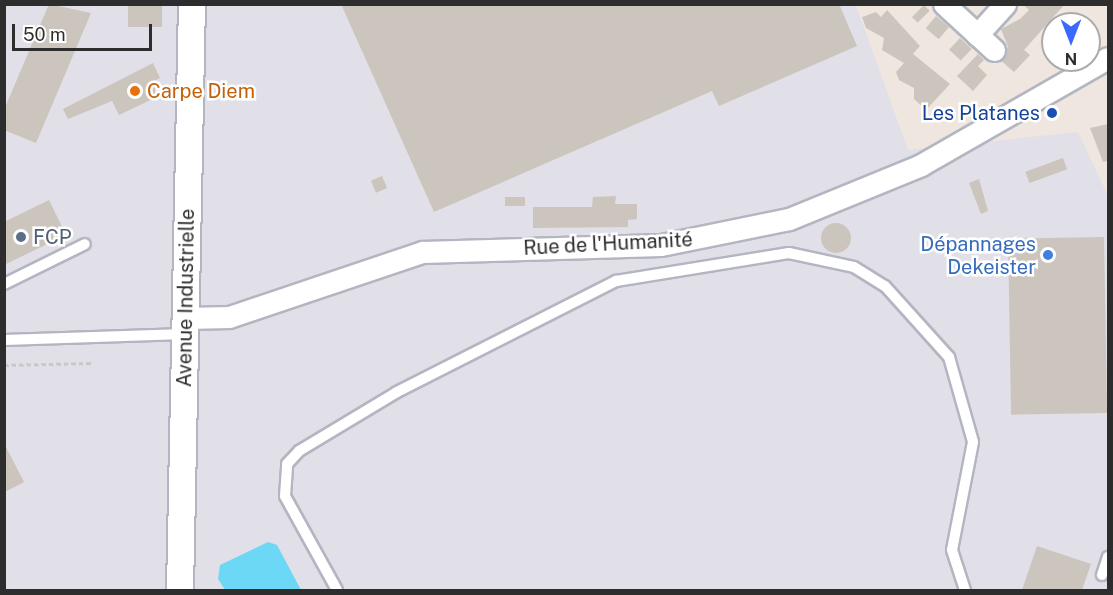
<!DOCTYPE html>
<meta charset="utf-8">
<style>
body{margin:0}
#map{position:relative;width:1113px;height:595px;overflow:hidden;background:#efe7df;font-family:"Public Sans",sans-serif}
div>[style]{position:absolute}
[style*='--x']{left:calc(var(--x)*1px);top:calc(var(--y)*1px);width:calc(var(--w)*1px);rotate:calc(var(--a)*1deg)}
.industrial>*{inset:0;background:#e1dfe7}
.water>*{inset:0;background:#6dd8f6}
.building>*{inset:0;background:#cbc5bd;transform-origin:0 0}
.round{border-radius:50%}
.path>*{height:3px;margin-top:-1.5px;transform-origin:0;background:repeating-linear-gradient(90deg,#c8c8c8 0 4.5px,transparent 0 7.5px)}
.roads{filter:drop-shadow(2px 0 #b3b6c1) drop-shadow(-2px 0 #b3b6c1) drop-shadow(0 2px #b3b6c1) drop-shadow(0 -2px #b3b6c1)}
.service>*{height:10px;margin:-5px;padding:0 5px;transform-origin:5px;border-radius:5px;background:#fff}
.minor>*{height:21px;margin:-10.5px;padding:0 10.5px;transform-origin:10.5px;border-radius:10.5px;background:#fff}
.tertiary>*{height:26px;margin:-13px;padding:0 13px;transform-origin:13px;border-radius:13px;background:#fff}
.dots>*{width:16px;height:16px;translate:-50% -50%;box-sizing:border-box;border:3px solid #fff;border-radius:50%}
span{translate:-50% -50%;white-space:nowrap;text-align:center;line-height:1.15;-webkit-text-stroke:5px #fff;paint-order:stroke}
.food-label{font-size:20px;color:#c56008}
.left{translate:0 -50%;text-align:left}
.transit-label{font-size:20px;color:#164399}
.right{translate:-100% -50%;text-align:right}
.service-label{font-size:20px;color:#4e5e75}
.street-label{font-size:20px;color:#2d2d2d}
.shop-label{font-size:20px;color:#366cbe}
.frame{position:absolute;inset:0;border:6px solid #2d2d2d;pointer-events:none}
.north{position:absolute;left:1041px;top:12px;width:60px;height:60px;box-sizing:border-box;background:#fff;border:2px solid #ababab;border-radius:50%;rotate:180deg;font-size:16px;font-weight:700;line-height:24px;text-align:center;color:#2d2d2d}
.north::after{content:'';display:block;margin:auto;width:21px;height:27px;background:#3b69ff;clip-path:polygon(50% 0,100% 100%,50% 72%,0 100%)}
.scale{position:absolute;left:12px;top:24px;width:140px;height:27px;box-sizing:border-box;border:3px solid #2d2d2d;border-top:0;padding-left:8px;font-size:18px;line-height:21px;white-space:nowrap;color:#2d2d2d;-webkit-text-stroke:4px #fff;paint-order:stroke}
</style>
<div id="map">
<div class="industrial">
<i style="clip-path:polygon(4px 5px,856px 5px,908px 150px,1078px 132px,1108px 196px,1108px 590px,5px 590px)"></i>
</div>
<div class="water">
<i style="clip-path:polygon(268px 542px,277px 545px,301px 590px,225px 590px,218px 579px,220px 565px)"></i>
</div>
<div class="building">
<i style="clip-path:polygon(49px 4px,91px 13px,36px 143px,4px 130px,4px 110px)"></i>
<i style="left:128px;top:4px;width:34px;height:23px"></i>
<i style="clip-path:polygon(341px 4px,839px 4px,857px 46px,719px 106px,712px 91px,434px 212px)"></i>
<i style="clip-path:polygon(1023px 4px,1065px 4px,1024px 50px,1030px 55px,1014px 72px,998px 58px,1008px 47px,1001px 29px,1020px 19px,1029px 10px)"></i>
<i style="left:924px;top:5px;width:8px;height:17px;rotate:45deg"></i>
<i style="clip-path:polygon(887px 10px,920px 46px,913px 54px,950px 84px,926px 110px,914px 99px,914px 88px,899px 80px,896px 72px,904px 63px,882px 50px,884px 38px,866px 28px,862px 17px,876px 12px,881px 17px)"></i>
<i style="left:936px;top:16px;width:17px;height:16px;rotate:40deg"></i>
<i style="left:960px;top:38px;width:16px;height:16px;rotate:43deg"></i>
<i style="clip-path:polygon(978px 54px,984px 60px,978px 66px,987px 75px,973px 91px,957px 76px)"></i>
<i style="clip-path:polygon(153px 63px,160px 78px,152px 82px,159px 96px,119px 115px,112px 101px,68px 119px,63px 109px)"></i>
<i style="clip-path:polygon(1108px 124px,1108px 161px,1103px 162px,1090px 128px)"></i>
<i style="left:1063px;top:158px;width:12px;height:40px;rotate:70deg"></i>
<i style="left:382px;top:176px;width:13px;height:12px;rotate:67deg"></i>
<i style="clip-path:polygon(979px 179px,988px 211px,981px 214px,969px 183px)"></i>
<i style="clip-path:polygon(616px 196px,615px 204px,637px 204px,637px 219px,628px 220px,628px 227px,533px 228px,533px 207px,592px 207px,593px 197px)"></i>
<i style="left:505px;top:197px;width:20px;height:9px"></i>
<i style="clip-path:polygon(49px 200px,66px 235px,4px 265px,4px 222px)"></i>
<i class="round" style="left:821px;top:223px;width:30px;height:30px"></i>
<i style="left:1104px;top:237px;width:176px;height:96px;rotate:89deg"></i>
<i style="clip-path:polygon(5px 445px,24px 482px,5px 492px)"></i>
<i style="clip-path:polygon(1037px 546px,1091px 564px,1082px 590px,1022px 590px)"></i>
</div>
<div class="path">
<i style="--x:4;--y:365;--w:88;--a:-1.3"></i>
</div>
<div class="roads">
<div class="service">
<i style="--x:4;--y:284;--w:90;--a:-26.3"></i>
<i style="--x:4;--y:340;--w:181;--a:-1.9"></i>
<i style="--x:1102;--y:575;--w:19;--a:-72"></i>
<i style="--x:337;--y:590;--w:107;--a:-119"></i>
<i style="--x:285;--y:496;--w:32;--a:-86"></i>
<i style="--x:287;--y:464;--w:18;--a:-47"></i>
<i style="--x:299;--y:451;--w:114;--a:-31"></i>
<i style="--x:397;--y:392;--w:246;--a:-26.9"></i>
<i style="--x:616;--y:281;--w:175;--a:-9.2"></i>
<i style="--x:789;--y:253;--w:66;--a:12.2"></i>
<i style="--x:854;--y:267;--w:36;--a:32"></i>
<i style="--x:885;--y:286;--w:96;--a:48"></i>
<i style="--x:949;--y:357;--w:88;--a:74.2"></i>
<i style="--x:973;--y:442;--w:110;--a:101"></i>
<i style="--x:952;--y:550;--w:42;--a:72"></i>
</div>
<div class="minor">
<i style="--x:944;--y:4;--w:68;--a:42.6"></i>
<i style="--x:977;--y:35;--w:42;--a:-47.9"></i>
<i style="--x:186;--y:318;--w:43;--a:-1.3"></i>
<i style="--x:229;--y:317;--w:204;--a:-18.6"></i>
<i style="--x:422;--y:252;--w:239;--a:-1.7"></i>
<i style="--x:661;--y:245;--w:131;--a:-11.5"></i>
<i style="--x:789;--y:219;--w:143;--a:-22.2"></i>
<i style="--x:921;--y:165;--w:215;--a:-29.8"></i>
</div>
<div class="tertiary">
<i style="--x:180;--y:590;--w:586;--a:-88.83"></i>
</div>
</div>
<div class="dots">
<i style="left:135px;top:91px;background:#e8710a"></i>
<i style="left:1052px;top:113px;background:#1a4fb4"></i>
<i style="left:21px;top:237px;background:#5c6f8a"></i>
<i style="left:1048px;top:255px;background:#3f7fe0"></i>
</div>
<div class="food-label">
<span class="left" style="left:147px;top:91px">Carpe Diem</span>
</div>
<div class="transit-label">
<span class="right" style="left:1040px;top:113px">Les Platanes</span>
</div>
<div class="service-label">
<span class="left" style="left:33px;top:237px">FCP</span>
</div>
<div class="street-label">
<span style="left:608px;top:244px;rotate:-3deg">Rue de l'Humanité</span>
<span style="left:186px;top:298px;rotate:-89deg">Avenue Industrielle</span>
</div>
<div class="shop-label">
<span class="right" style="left:1036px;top:256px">Dépannages<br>Dekeister</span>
</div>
<div class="frame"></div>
<div class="north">N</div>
<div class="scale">50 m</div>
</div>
